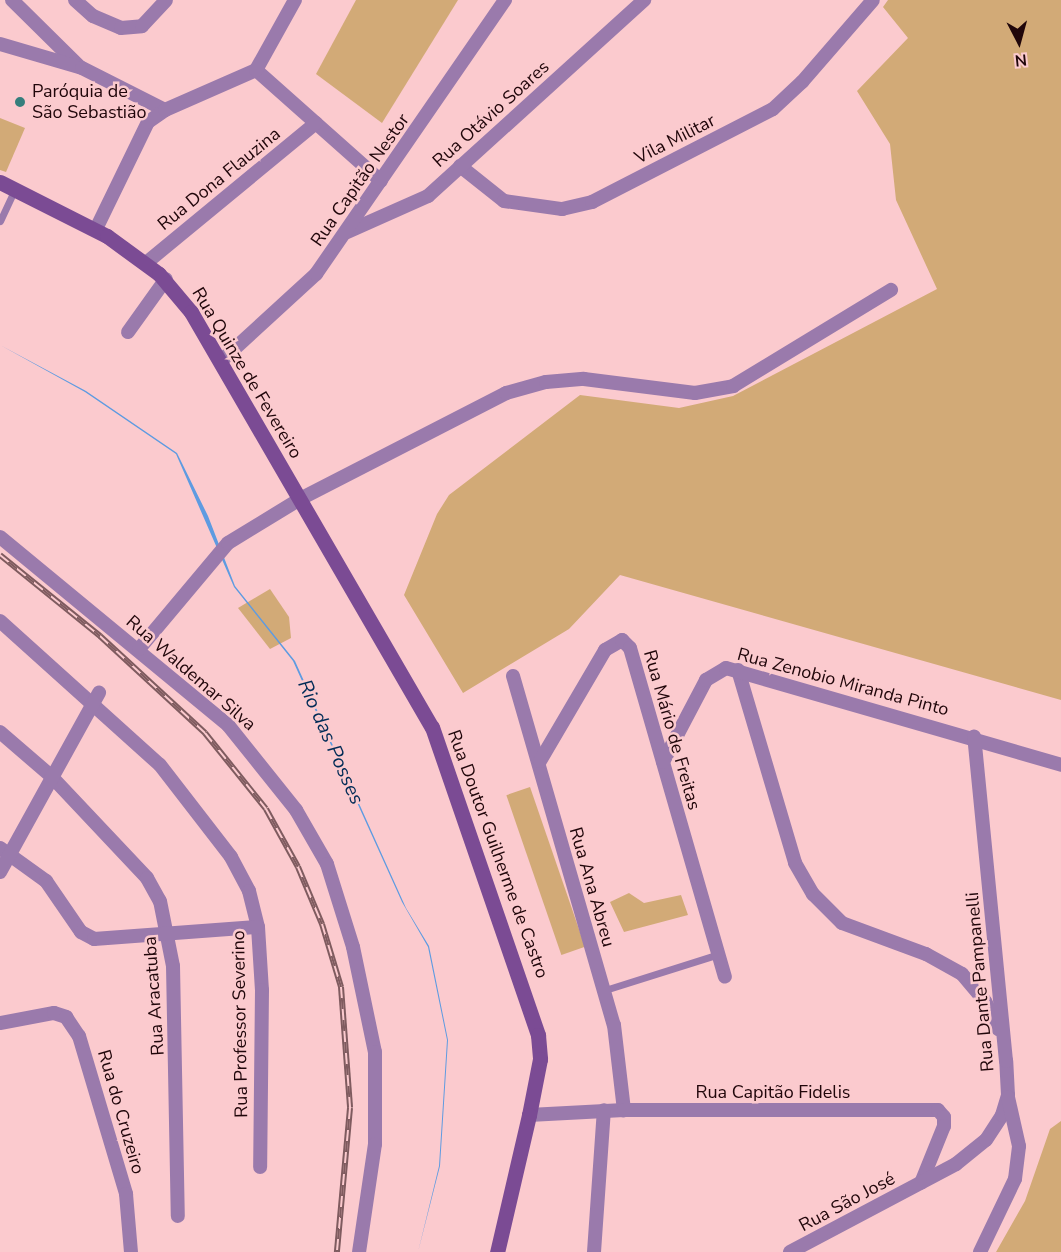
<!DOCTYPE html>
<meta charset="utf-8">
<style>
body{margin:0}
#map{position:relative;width:1061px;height:1252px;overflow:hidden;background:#fbcace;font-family:"Nunito Sans",sans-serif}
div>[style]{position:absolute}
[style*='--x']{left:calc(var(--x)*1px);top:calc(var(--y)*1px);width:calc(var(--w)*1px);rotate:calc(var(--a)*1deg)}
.green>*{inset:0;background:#d2aa77;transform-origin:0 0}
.water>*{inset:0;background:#5e9be1}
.service>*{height:7px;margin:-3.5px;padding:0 3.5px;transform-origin:3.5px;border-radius:3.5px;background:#9a7aac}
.minor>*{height:14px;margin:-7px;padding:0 7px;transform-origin:7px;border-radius:7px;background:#9a7aac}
.secondary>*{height:15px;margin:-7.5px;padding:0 7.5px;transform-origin:7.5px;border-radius:7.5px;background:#7b4b94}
.rail>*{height:6px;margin-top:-3px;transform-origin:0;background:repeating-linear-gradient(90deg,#fbcace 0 11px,#7f5b5f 0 22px);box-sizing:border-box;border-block:2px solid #7f5b5f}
.dots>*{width:16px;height:16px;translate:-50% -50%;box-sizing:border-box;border:3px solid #fbcace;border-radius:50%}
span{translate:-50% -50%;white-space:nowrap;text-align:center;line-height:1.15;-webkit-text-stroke:5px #fbcace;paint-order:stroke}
.poi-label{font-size:18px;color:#20060a}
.left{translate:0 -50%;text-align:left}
.street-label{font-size:18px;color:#20060a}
.water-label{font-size:20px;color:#002b56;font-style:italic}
.north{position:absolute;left:989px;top:12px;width:60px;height:60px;-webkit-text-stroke:4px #fbcace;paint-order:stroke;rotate:174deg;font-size:16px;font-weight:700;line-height:24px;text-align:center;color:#20060a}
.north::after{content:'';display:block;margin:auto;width:21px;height:27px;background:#20060a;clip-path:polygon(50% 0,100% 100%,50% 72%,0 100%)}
</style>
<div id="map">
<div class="green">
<i style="clip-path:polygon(356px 0,458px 0,382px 123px,316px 74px)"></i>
<i style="clip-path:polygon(888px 0,1061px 0,1061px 700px,620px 575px,569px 629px,463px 693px,404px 595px,437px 514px,449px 495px,580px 395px,679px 408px,733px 396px,937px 289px,896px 200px,890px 144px,857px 91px,908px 38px,883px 7px)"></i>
<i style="clip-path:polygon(0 118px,25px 128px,6px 172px,0 170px)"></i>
<i style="clip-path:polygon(270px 589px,289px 617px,291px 638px,270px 649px,238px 608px)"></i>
<i style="left:530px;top:787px;width:169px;height:25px;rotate:71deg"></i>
<i style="clip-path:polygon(629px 893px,644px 903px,681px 895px,688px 915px,624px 932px,610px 902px)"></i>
<i style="clip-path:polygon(1061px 1121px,1061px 1252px,996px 1252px,1025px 1201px,1050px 1129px)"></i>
</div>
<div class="water">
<i style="clip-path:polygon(0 345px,86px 391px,177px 453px,208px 516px,235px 586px,295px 661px,406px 908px,429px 946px,448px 1040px,440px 1166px,418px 1252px,439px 1166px,447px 1040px,428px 947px,402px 902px,293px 661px,234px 587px,176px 454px,85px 392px)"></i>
</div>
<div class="service">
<i style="--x:0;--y:221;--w:35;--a:-65"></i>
<i style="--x:605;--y:990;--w:120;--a:-17.5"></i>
</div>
<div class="minor">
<i style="--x:12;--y:0;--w:95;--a:44.6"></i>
<i style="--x:75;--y:0;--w:24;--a:42"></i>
<i style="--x:93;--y:16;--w:30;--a:23"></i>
<i style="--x:121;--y:28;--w:21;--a:-5"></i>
<i style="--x:142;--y:26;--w:35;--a:-47"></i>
<i style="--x:0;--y:44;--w:85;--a:16.3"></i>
<i style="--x:82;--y:68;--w:93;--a:26.8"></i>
<i style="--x:256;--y:70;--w:167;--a:41.6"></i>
<i style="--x:460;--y:166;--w:56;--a:38.5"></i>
<i style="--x:504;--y:201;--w:59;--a:7.9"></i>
<i style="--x:562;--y:209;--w:31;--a:-13"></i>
<i style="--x:592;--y:202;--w:203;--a:-27.2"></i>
<i style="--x:773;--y:109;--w:40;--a:-43"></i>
<i style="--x:802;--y:82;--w:108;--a:-49.1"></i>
<i style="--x:96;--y:229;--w:119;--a:-64.1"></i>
<i style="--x:148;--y:122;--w:21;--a:-35"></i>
<i style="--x:165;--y:110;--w:99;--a:-23.7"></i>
<i style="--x:256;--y:70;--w:80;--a:-60.9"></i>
<i style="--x:347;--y:232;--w:89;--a:-24"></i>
<i style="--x:428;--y:196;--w:292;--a:-42.2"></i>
<i style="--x:146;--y:263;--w:220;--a:-39.5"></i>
<i style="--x:128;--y:332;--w:65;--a:-54.4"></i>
<i style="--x:221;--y:361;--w:129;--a:-42.5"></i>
<i style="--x:316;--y:274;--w:333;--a:-55.4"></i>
<i style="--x:0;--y:537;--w:296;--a:39.5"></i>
<i style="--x:228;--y:725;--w:109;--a:51.3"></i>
<i style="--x:296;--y:810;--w:62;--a:60.1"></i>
<i style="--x:327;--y:864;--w:87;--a:72.6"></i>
<i style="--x:353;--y:947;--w:107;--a:78.2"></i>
<i style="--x:375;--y:1052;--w:92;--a:90"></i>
<i style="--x:375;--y:1144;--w:109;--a:98.4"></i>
<i style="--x:0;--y:621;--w:215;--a:42"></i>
<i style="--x:160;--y:765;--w:116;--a:52.3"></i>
<i style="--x:231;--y:857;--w:38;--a:62"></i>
<i style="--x:249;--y:891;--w:37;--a:76"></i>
<i style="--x:258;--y:927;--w:63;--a:86.4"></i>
<i style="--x:262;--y:990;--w:177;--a:90.6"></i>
<i style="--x:139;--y:649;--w:138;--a:-50"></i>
<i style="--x:228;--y:543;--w:84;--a:-31.4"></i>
<i style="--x:300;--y:499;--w:232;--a:-27.2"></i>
<i style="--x:506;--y:393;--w:41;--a:-15.4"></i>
<i style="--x:546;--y:382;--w:38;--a:-5"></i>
<i style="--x:584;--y:379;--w:112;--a:7.2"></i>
<i style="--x:695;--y:393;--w:39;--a:-10"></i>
<i style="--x:733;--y:386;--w:185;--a:-31.3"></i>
<i style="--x:738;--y:670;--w:201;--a:73.5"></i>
<i style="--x:795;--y:863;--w:36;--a:60"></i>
<i style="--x:813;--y:894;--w:41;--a:45"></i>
<i style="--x:842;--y:923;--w:90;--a:20.3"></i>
<i style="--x:926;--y:954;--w:41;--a:29.1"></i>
<i style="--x:962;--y:974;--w:35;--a:50"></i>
<i style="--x:985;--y:1001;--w:31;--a:65"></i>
<i style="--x:513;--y:676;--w:363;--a:73.9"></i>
<i style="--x:614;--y:1025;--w:86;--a:83.3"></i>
<i style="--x:0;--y:732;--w:67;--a:40.8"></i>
<i style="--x:51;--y:776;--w:140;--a:46.7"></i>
<i style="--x:147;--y:878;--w:26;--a:61"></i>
<i style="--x:160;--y:901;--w:66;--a:78.7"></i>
<i style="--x:173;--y:966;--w:250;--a:88.9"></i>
<i style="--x:540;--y:761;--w:129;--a:-59.6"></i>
<i style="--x:605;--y:650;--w:20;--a:-30"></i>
<i style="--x:622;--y:640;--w:11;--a:45"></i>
<i style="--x:630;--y:648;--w:342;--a:73.9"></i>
<i style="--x:663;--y:762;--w:93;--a:-62.3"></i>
<i style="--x:706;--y:680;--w:23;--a:-31"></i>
<i style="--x:726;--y:668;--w:349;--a:16.1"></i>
<i style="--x:0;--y:848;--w:57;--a:35.7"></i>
<i style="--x:46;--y:881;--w:62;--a:55.5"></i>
<i style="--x:81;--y:932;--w:15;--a:28"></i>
<i style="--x:94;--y:939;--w:164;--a:-4.2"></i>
<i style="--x:0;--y:872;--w:205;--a:-61.1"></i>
<i style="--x:0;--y:1023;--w:55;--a:-10.5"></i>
<i style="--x:54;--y:1013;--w:13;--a:18"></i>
<i style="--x:66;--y:1017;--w:23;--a:56"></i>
<i style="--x:79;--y:1036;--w:165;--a:73.4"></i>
<i style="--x:126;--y:1194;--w:58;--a:85.1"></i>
<i style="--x:529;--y:1115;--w:95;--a:-3"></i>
<i style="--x:624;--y:1110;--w:314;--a:0"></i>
<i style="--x:938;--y:1110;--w:9;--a:49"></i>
<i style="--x:944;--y:1117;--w:9;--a:90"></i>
<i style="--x:944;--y:1126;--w:61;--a:112"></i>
<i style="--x:594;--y:1252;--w:142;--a:-86"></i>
<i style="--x:790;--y:1252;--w:188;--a:-27.9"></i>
<i style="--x:956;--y:1164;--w:38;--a:-39"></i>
<i style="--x:986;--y:1140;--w:30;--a:-57"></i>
<i style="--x:1002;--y:1115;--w:21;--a:-73"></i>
<i style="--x:1008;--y:1095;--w:34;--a:-93"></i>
<i style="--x:1006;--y:1061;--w:326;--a:-95.6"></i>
<i style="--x:980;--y:1252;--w:81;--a:-64.4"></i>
<i style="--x:1015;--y:1179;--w:33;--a:-83"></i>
<i style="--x:1019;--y:1146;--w:50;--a:-102.7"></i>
</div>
<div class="secondary">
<i style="--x:0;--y:182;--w:120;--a:26.8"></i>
<i style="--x:107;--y:236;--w:64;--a:36.2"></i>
<i style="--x:159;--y:274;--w:50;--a:49.9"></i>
<i style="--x:191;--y:312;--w:480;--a:59.9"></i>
<i style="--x:432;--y:727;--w:326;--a:71"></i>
<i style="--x:538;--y:1035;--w:24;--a:85"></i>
<i style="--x:540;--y:1059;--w:57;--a:101.1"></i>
<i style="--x:529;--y:1115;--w:141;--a:103.1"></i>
</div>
<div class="rail">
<i style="--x:0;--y:555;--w:129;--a:39"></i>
<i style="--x:100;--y:636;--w:143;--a:42.7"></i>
<i style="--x:205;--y:733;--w:97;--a:51.2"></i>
<i style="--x:266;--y:809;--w:66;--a:61.1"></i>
<i style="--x:298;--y:867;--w:62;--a:67.2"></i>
<i style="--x:322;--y:924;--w:66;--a:73.2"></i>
<i style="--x:341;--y:987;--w:121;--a:85.7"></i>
<i style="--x:350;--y:1108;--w:145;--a:95.2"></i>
</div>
<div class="dots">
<i style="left:20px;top:102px;background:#357e7c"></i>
</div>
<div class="poi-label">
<span class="left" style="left:32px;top:102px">Paróquia de<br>São Sebastião</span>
</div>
<div class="street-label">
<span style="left:491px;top:114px;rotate:-42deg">Rua Otávio Soares</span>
<span style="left:675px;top:139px;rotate:-27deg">Vila Militar</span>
<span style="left:219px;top:179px;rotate:-39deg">Rua Dona Flauzina</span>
<span style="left:360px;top:180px;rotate:-55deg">Rua Capitão Nestor</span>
<span style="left:247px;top:373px;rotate:59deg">Rua Quinze de Fevereiro</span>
<span style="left:191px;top:673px;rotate:41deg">Rua Waldemar Silva</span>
<span style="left:843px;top:682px;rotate:15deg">Rua Zenobio Miranda Pinto</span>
<span style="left:672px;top:730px;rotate:74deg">Rua Mário de Freitas</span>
<span style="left:498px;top:854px;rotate:70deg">Rua Doutor Guilherme de Castro</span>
<span style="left:592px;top:887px;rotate:74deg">Rua Ana Abreu</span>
<span style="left:980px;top:982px;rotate:-95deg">Rua Dante Pampanelli</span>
<span style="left:154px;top:996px;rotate:-94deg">Rua Aracatuba</span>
<span style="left:240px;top:1024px;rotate:-91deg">Rua Professor Severino</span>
<span style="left:773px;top:1092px">Rua Capitão Fidelis</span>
<span style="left:121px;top:1112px;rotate:74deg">Rua do Cruzeiro</span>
<span style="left:847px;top:1202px;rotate:-28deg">Rua São José</span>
</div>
<div class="water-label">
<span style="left:331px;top:742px;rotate:66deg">Rio das Posses</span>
</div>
<div class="north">N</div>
</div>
